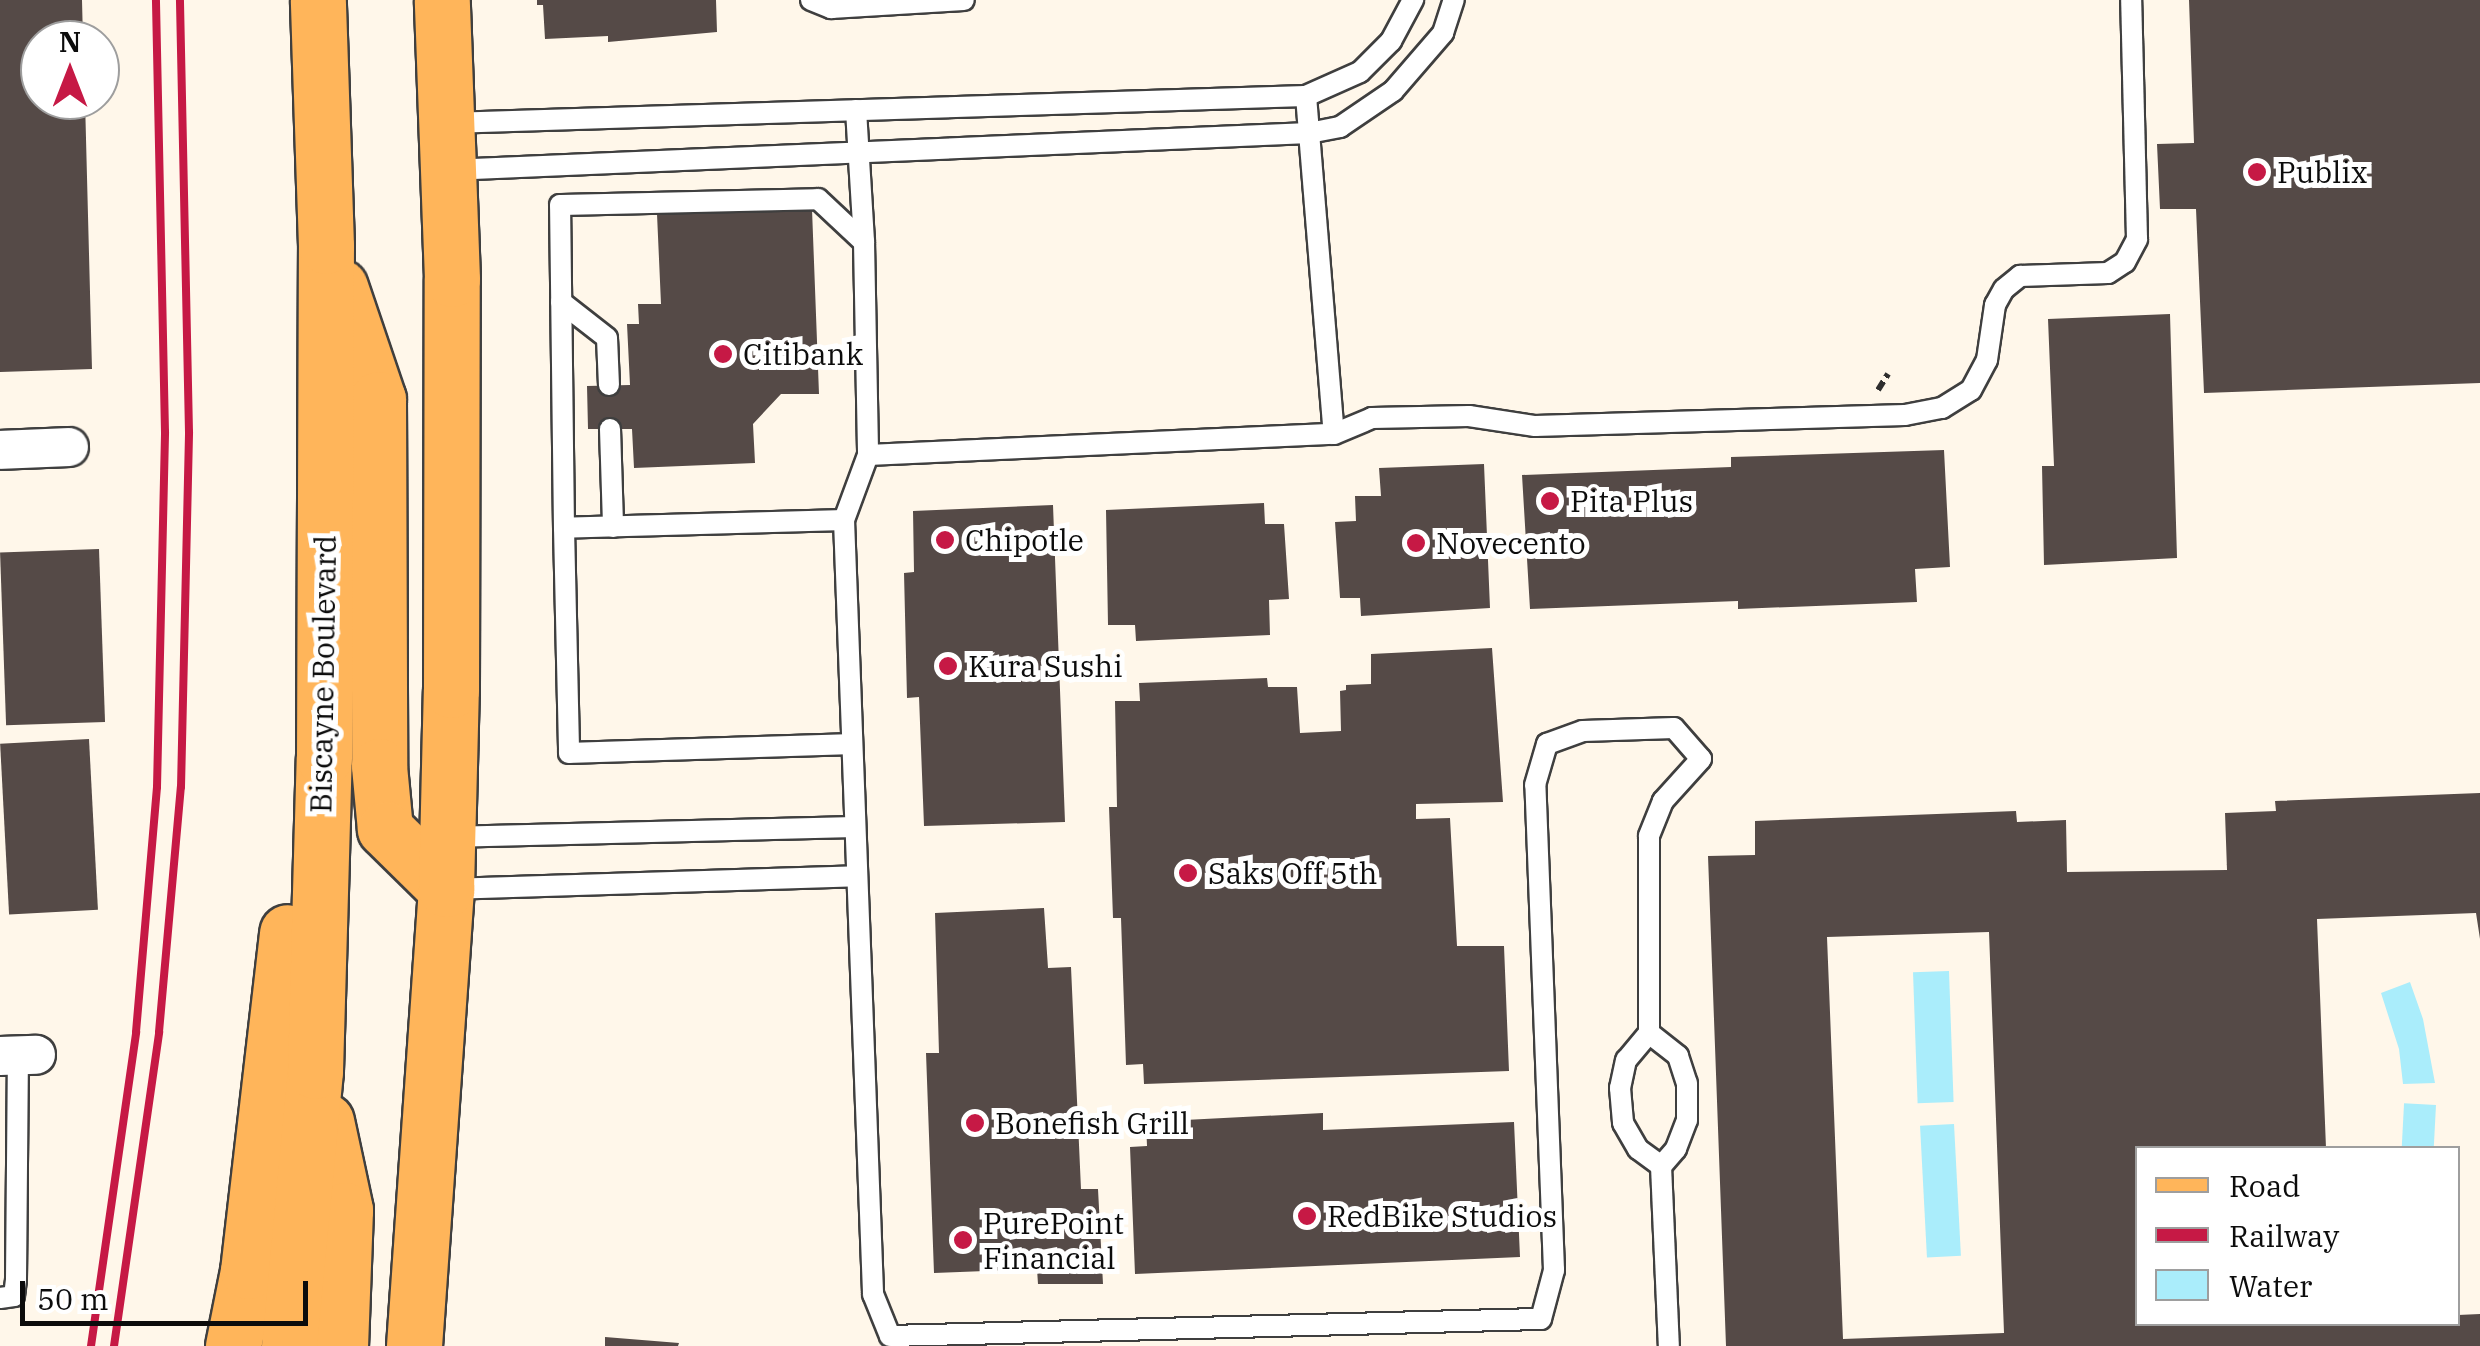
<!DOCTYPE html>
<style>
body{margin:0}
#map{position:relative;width:2480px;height:1346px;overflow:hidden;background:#fff7ea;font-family:"IBM Plex Serif",serif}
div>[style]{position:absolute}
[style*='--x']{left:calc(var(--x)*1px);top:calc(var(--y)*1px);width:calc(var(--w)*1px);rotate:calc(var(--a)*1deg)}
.water>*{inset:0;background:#aaedfb;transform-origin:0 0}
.building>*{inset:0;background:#554a47;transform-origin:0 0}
.path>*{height:6px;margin-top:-3px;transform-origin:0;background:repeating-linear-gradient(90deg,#2e2e2e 0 10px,transparent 0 15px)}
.roads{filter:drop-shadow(2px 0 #3f3f3f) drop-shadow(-2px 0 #3f3f3f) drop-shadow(0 2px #3f3f3f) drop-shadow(0 -2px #3f3f3f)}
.lane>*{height:20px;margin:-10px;padding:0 10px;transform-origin:10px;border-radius:10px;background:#fff}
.street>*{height:38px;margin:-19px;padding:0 19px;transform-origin:19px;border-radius:19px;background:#fff}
.primary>*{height:55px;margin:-27.5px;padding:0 27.5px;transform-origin:27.5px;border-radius:27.5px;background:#ffb55a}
.rail>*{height:8px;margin:-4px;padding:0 4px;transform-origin:4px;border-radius:4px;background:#c61945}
.dots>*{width:28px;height:28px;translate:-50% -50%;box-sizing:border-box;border:5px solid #fff;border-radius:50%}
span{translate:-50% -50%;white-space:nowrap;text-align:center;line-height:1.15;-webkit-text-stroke:10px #fff;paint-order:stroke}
.poi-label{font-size:30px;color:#0c0c0c}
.left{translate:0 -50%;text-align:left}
.street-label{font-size:30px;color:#0c0c0c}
.legend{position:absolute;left:2135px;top:1146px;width:325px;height:180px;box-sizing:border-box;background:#fff;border:2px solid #9e9e9e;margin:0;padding:12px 18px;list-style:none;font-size:30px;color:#0c0c0c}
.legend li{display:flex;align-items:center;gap:20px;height:50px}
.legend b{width:50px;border:2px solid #9e9e9e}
.north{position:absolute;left:20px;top:20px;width:100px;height:100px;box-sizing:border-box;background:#fff;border:2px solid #9e9e9e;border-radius:50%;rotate:0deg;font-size:28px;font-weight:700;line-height:40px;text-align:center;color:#0c0c0c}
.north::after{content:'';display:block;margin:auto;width:35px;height:45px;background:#c61945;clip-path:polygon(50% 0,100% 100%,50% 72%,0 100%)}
.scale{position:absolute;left:20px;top:1281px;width:288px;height:45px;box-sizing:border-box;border:5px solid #0c0c0c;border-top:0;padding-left:12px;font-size:30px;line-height:35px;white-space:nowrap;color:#0c0c0c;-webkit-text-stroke:8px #fff;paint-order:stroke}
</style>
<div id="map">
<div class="water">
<i style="left:1949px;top:971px;width:131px;height:36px;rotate:88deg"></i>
<i style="clip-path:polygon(2410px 982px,2423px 1019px,2435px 1083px,2403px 1084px,2399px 1049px,2381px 993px)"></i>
<i style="left:2436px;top:1105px;width:43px;height:32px;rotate:93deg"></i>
<i style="left:1954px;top:1124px;width:132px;height:34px;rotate:87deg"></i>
</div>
<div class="building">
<i style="clip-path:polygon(0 0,82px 0,83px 40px,40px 40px,40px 100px,85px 100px,92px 369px,0 372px)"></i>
<i style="clip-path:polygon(537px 0,716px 0,717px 32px,608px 42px,608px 36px,545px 39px,543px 5px,537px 5px)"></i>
<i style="clip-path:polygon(2189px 0,2480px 0,2480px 383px,2204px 393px,2196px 209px,2160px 209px,2157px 144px,2194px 143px)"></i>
<i style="clip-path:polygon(812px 209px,819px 394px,781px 394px,753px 424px,755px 463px,634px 468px,632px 429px,588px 429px,587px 386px,630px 385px,627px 324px,639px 324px,638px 304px,661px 304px,657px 214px)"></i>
<i style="clip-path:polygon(2170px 314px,2177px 558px,2044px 565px,2042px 466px,2054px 466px,2048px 319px)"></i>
<i style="clip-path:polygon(1944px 450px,1950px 567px,1915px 569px,1917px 602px,1738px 609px,1738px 601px,1530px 609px,1522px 475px,1731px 467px,1731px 457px)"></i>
<i style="clip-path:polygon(1484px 464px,1490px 608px,1361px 616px,1360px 598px,1340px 598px,1335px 522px,1356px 521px,1355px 496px,1381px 496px,1379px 468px)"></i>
<i style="clip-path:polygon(1264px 503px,1265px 524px,1284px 524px,1289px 599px,1269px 600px,1270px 635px,1136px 641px,1135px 625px,1108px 625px,1106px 510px)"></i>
<i style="clip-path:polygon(1053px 505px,1065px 822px,924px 826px,919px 697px,907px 698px,904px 573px,914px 572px,913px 511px)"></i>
<i style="left:99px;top:549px;width:173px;height:99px;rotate:88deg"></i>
<i style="clip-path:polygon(1492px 648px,1503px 802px,1416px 804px,1416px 819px,1450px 818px,1457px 946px,1504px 946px,1509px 1071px,1144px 1084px,1143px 1064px,1126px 1065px,1121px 918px,1113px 918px,1109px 807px,1117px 807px,1115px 701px,1140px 701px,1139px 683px,1267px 678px,1268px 687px,1297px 687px,1300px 733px,1341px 731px,1340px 691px,1346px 690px,1346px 685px,1371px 684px,1371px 654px)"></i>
<i style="left:89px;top:739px;width:171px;height:89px;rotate:87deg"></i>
<i style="clip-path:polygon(evenodd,2480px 793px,2480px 939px,2476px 913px,2317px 919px,2326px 1148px,2138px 1148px,2138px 1324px,2458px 1324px,2458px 1315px,2480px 1314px,2480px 1346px,1726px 1346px,1708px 856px,1755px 855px,1755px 821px,2016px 811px,2017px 822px,2066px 820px,2067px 872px,2227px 870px,2225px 813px,2276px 811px,2275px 801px,2480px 793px,1989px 932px,2004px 1333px,1843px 1339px,1827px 937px,1989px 932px)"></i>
<i style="clip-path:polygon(1044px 908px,1048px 968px,1071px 967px,1081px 1189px,1098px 1189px,1103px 1284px,1038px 1284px,1037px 1269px,934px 1273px,926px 1053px,939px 1053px,935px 913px)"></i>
<i style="clip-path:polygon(1323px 1113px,1323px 1130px,1514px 1122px,1520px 1257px,1135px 1274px,1130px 1147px,1147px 1146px,1146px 1122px)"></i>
<i style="clip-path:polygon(605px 1337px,679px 1343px,678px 1346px,605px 1346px)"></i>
</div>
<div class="path">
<i style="--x:1878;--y:390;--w:19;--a:-58"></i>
</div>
<div class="roads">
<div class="lane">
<i style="--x:811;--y:0;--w:22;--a:22"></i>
<i style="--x:831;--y:8;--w:133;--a:-3.4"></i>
<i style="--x:1306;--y:96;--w:339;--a:85.3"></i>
<i style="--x:856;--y:110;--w:132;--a:86.5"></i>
<i style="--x:864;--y:242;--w:213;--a:88.9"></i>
<i style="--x:868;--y:455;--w:466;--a:-2.6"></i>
<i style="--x:1334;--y:434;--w:41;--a:-22.8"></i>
<i style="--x:1372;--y:418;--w:97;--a:-1.2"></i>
<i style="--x:1469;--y:416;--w:67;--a:8.6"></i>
<i style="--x:1535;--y:426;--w:370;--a:-1.7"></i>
<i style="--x:1905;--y:415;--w:38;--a:-11"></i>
<i style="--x:1942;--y:408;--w:34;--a:-32"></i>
<i style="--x:1971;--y:390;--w:34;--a:-62"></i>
<i style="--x:1987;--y:360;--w:56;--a:-81.7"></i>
<i style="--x:1995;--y:305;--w:18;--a:-61"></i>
<i style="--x:2004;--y:289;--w:21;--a:-39"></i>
<i style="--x:2020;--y:276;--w:88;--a:-2"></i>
<i style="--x:2108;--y:273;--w:20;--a:-33"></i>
<i style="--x:2125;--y:262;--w:26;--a:-62"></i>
<i style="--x:2137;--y:239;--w:239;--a:-91.4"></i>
<i style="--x:449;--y:123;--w:857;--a:-1.8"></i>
<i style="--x:1306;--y:96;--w:59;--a:-24"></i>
<i style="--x:1360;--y:72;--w:44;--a:-45"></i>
<i style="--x:1391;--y:41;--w:47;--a:-61.8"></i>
<i style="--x:450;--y:170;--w:860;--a:-2.47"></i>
<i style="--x:1309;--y:133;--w:32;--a:-11"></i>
<i style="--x:1340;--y:127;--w:64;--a:-34.2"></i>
<i style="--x:1393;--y:91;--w:77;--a:-49.2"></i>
<i style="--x:1443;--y:33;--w:35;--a:-72"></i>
<i style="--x:561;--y:302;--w:58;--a:38"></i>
<i style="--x:607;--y:338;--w:47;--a:87.6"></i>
<i style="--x:610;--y:429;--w:98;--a:88.2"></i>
<i style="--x:868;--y:455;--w:69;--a:110.3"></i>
<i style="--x:844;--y:520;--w:775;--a:87.85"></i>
<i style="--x:873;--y:1294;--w:45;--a:68"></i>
<i style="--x:890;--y:1336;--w:651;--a:-1.5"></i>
<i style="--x:1541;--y:1319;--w:51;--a:-75.1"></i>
<i style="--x:1554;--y:1270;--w:485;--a:-92.2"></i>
<i style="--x:1535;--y:785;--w:43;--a:-73.7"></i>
<i style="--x:1547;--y:744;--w:38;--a:-20"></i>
<i style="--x:1583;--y:731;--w:91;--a:-1.9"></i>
<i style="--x:1674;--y:728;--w:41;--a:48.9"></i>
<i style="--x:1701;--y:759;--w:57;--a:132.1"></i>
<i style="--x:1663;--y:801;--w:38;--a:112"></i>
<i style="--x:1649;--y:836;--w:197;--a:90"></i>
<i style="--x:1649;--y:1033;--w:35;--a:130"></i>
<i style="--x:1626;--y:1060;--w:29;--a:102"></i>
<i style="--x:1620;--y:1088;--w:35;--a:85"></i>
<i style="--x:1623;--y:1123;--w:30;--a:60"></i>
<i style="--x:1638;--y:1149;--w:29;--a:36"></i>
<i style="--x:844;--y:520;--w:280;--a:178.4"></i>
<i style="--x:564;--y:528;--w:225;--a:88.7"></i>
<i style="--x:569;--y:753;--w:283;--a:-1.8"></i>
<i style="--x:564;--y:528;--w:323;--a:-90.7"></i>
<i style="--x:560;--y:205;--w:258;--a:-1.3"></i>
<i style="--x:818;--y:199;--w:63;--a:43.1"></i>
<i style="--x:447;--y:837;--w:408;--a:-1.4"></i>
<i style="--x:448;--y:889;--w:409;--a:-1.8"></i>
<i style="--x:1649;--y:1033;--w:37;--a:38"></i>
<i style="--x:1678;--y:1056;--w:28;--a:72"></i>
<i style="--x:1687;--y:1083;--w:37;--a:90"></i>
<i style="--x:1687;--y:1120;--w:31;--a:111"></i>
<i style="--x:1676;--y:1149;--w:23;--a:131"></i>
<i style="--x:1661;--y:1166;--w:180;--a:87.5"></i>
<i style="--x:0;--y:1298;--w:14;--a:-8"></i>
<i style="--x:14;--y:1296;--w:17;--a:-83"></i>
<i style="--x:16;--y:1279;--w:223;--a:-89.5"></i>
</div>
<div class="street">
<i style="--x:0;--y:450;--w:69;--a:-2.5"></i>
<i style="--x:0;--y:1056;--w:36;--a:-2"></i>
</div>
<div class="primary">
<i style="--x:340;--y:287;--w:118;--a:71.3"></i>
<i style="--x:378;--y:399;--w:367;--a:89.8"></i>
<i style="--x:379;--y:766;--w:63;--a:84.6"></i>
<i style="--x:385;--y:829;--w:86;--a:44.5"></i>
<i style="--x:326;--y:1121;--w:91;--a:77.9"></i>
<i style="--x:345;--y:1210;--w:136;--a:92.1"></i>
<i style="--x:233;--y:1346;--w:76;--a:-78.7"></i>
<i style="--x:248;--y:1271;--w:341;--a:-83.4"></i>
<i style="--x:289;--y:1346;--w:276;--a:-84.6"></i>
<i style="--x:315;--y:1071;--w:313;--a:-88.4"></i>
<i style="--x:324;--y:758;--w:512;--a:-89.78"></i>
<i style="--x:326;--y:246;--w:246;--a:-91.9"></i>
<i style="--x:414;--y:1346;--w:458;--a:-86"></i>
<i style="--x:446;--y:889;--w:199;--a:-88.6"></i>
<i style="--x:451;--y:690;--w:411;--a:-89.9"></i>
<i style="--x:452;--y:279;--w:279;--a:-92.1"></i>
</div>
</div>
<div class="rail">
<i style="--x:91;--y:1346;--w:317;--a:-81.8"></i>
<i style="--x:136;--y:1032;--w:246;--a:-85.1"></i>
<i style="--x:157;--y:787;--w:355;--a:-88.7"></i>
<i style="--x:165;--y:432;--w:432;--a:-91.2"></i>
<i style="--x:114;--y:1346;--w:317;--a:-81.8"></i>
<i style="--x:159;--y:1032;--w:246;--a:-84.9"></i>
<i style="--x:181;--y:787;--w:355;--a:-88.7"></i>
<i style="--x:189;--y:432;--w:432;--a:-91.2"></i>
</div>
<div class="dots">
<i style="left:2257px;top:172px;background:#c61945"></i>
<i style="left:723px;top:354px;background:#c61945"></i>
<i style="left:1550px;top:501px;background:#c61945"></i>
<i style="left:945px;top:540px;background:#c61945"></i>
<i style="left:1416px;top:543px;background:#c61945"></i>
<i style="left:948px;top:666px;background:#c61945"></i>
<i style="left:1188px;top:873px;background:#c61945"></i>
<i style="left:975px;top:1123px;background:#c61945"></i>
<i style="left:1307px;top:1216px;background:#c61945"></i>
<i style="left:963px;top:1240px;background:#c61945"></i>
</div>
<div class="poi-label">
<span class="left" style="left:2277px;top:172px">Publix</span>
<span class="left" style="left:743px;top:354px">Citibank</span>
<span class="left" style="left:1570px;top:501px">Pita Plus</span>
<span class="left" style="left:965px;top:540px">Chipotle</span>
<span class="left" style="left:1436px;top:543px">Novecento</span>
<span class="left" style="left:968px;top:666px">Kura Sushi</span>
<span class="left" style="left:1208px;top:873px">Saks Off 5th</span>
<span class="left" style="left:995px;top:1123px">Bonefish Grill</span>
<span class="left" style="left:1327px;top:1216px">RedBike Studios</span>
<span class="left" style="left:983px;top:1240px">PurePoint<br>Financial</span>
</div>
<div class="street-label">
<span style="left:323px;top:674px;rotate:-89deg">Biscayne Boulevard</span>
</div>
<ul class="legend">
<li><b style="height:12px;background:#ffb55a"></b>Road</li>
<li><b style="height:12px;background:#c61945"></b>Railway</li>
<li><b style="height:28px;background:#aaedfb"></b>Water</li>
</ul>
<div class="north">N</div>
<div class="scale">50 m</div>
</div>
